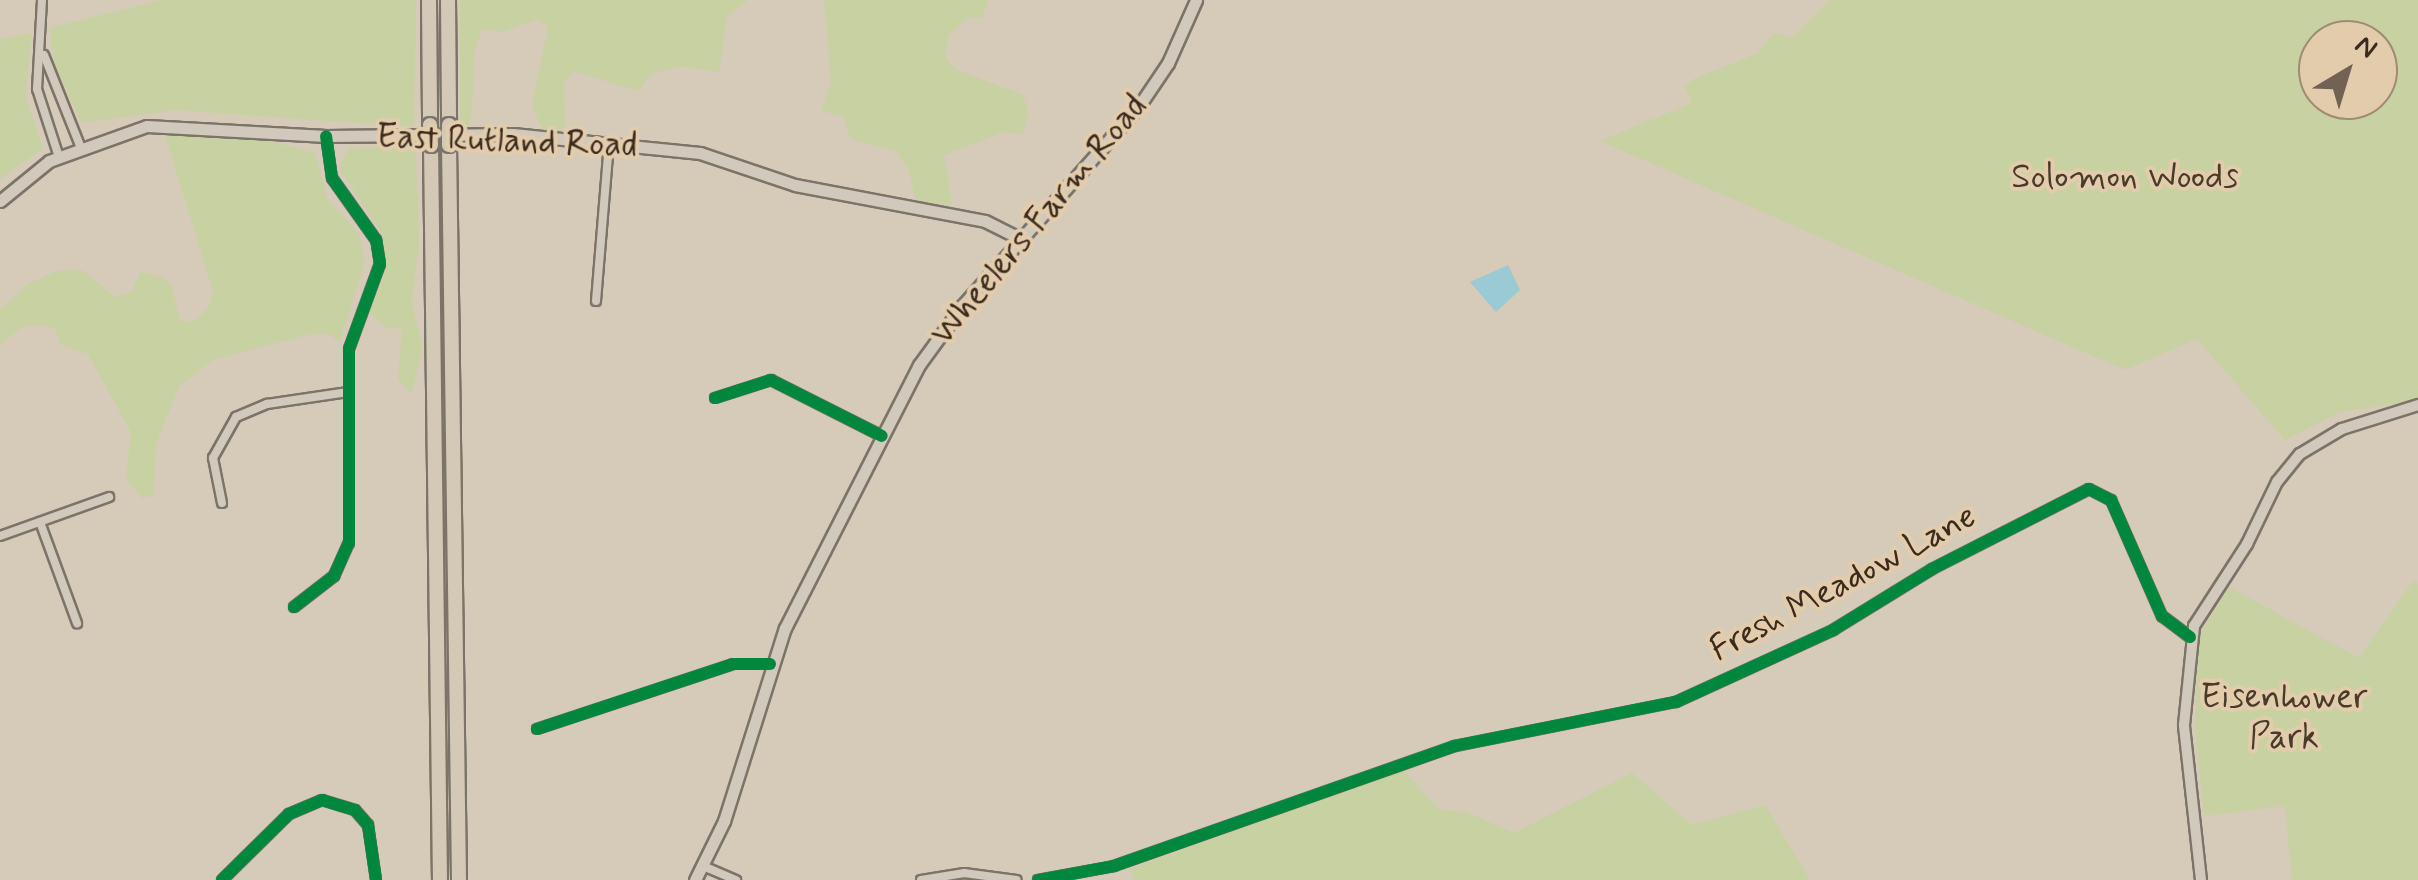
<!DOCTYPE html>
<style>
body{margin:0}
#map{position:relative;width:2418px;height:880px;overflow:hidden;background:#d6cab9;font-family:Mynerve,sans-serif}
div>[style]{position:absolute}
[style*='--x']{left:calc(var(--x)*1px);top:calc(var(--y)*1px);width:calc(var(--w)*1px);rotate:calc(var(--a)*1deg)}
.green>*{inset:0;background:#c8d1a1}
.water>*{inset:0;background:#9acbd5}
.roads{filter:drop-shadow(2px 0 #7c7369) drop-shadow(-2px 0 #7c7369) drop-shadow(0 2px #7c7369) drop-shadow(0 -2px #7c7369)}
.minor>*{height:8px;margin:-4px;padding:0 4px;transform-origin:4px;border-radius:4px;background:#d2c9bd}
.tertiary>*{height:10px;margin:-5px;padding:0 5px;transform-origin:5px;border-radius:5px;background:#d2c9bd}
.secondary>*{height:11px;margin:-5.5px;padding:0 5.5px;transform-origin:5.5px;border-radius:5.5px;background:#d2c9bd}
.motorway>*{height:14px;margin:-7px;padding:0 7px;transform-origin:7px;border-radius:7px;background:#d3c9b6}
.bridges{filter:drop-shadow(2px 0 #7c7369) drop-shadow(-2px 0 #7c7369) drop-shadow(0 2px #7c7369) drop-shadow(0 -2px #7c7369)}
.motorway-bridge>*{height:14px;margin:-7px;padding:0 7px;transform-origin:7px;border-radius:7px;background:#d3c9b6}
.cycleway>*{height:12px;margin:-6px;padding:0 6px;transform-origin:6px;border-radius:6px;background:#00873e}
span{translate:-50% -50%;white-space:nowrap;text-align:center;line-height:1.15;-webkit-text-stroke:8px #e3ccac;paint-order:stroke}
.street-label{font-size:35px;color:#3b2a1e}
.park-label{font-size:35px;color:#483b29}
.north{position:absolute;left:2298px;top:20px;width:100px;height:100px;box-sizing:border-box;background:#e3ccac;border:2px solid #a08b73;border-radius:50%;rotate:38deg;font-size:28px;font-weight:700;line-height:40px;text-align:center;color:#3b2a1e}
.north::after{content:'';display:block;margin:auto;width:35px;height:45px;background:#716254;clip-path:polygon(50% 0,100% 100%,50% 72%,0 100%)}
</style>
<div id="map">
<div class="green">
<i style="clip-path:polygon(162px 0,416px 0,414px 127px,175px 110px,82px 123px,54px 63px,49px 28px)"></i>
<i style="clip-path:polygon(460px 0,746px 0,746px 2px,727px 17px,719px 72px,681px 66px,651px 74px,638px 91px,573px 71px,564px 83px,565px 126px,560px 131px,543px 130px,532px 106px,548px 27px,536px 20px,503px 32px,482px 29px,474px 53px,472px 112px,468px 127px,460px 128px)"></i>
<i style="clip-path:polygon(824px 0,988px 0,982px 18px,967px 18px,948px 36px,945px 57px,955px 69px,1023px 95px,1028px 111px,1024px 134px,1004px 132px,944px 155px,952px 205px,916px 202px,909px 170px,896px 151px,851px 139px,843px 117px,822px 111px,831px 82px)"></i>
<i style="clip-path:polygon(evenodd,1830px 0,2418px 0,2418px 400px,2340px 412px,2285px 440px,2197px 339px,2125px 370px,1600px 141px,1692px 103px,1685px 87px,1693px 79px,1759px 53px,1774px 33px,1792px 38px,1830px 0,2318px 40px,2378px 40px,2378px 100px,2318px 100px,2318px 40px)"></i>
<i style="clip-path:polygon(32px 33px,25px 96px,43px 148px,0 179px,0 39px)"></i>
<i style="clip-path:polygon(164px 131px,269px 141px,315px 153px,328px 200px,359px 233px,365px 261px,340px 342px,328px 333px,307px 335px,214px 359px,179px 386px,156px 444px,153px 496px,141px 498px,126px 478px,131px 432px,88px 354px,61px 345px,55px 328px,42px 325px,21px 327px,0 346px,0 310px,28px 284px,59px 270px,82px 270px,114px 297px,132px 292px,141px 272px,164px 278px,172px 286px,180px 321px,194px 322px,208px 308px,213px 291px)"></i>
<i style="clip-path:polygon(408px 145px,416px 156px,419px 243px,412px 303px,422px 347px,412px 394px,398px 379px,402px 329px,385px 327px,369px 312px,383px 280px,383px 235px,339px 168px,348px 149px)"></i>
<i style="clip-path:polygon(2413px 581px,2418px 584px,2418px 880px,2292px 880px,2285px 806px,2204px 816px,2195px 723px,2199px 636px,2229px 587px,2359px 658px)"></i>
<i style="clip-path:polygon(1402px 769px,1439px 810px,1466px 812px,1514px 833px,1632px 773px,1692px 825px,1765px 805px,1810px 880px,1134px 880px,1130px 869px)"></i>
</div>
<div class="water">
<i style="clip-path:polygon(1508px 265px,1520px 290px,1496px 312px,1470px 282px)"></i>
</div>
<div class="roads">
<div class="minor">
<i style="--x:42;--y:0;--w:89;--a:93.2"></i>
<i style="--x:37;--y:89;--w:71;--a:72.1"></i>
<i style="--x:44;--y:55;--w:100;--a:68.3"></i>
<i style="--x:596;--y:301;--w:160;--a:-85.3"></i>
<i style="--x:715;--y:398;--w:59;--a:-17.8"></i>
<i style="--x:771;--y:380;--w:124;--a:26.8"></i>
<i style="--x:222;--y:503;--w:46;--a:-101.3"></i>
<i style="--x:213;--y:458;--w:47;--a:-60.7"></i>
<i style="--x:236;--y:417;--w:34;--a:-23"></i>
<i style="--x:267;--y:404;--w:82;--a:-8.4"></i>
<i style="--x:40;--y:522;--w:108;--a:69.9"></i>
<i style="--x:0;--y:536;--w:116;--a:-19.7"></i>
<i style="--x:294;--y:607;--w:51;--a:-37.8"></i>
<i style="--x:334;--y:576;--w:36;--a:-66"></i>
<i style="--x:349;--y:543;--w:194;--a:-90"></i>
<i style="--x:349;--y:349;--w:90;--a:-70"></i>
<i style="--x:380;--y:264;--w:24;--a:-99"></i>
<i style="--x:376;--y:240;--w:76;--a:-125.4"></i>
<i style="--x:332;--y:178;--w:42;--a:-98.1"></i>
<i style="--x:537;--y:729;--w:206;--a:-18.3"></i>
<i style="--x:733;--y:664;--w:37;--a:0"></i>
<i style="--x:703;--y:866;--w:36;--a:23"></i>
<i style="--x:222;--y:880;--w:94;--a:-44.6"></i>
<i style="--x:289;--y:814;--w:36;--a:-23"></i>
<i style="--x:322;--y:800;--w:34;--a:17"></i>
<i style="--x:355;--y:810;--w:20;--a:49"></i>
<i style="--x:368;--y:825;--w:56;--a:81.7"></i>
<i style="--x:921;--y:880;--w:44;--a:-9.2"></i>
<i style="--x:964;--y:873;--w:53;--a:7.5"></i>
<i style="--x:1038;--y:880;--w:77;--a:-10.4"></i>
<i style="--x:1114;--y:866;--w:361;--a:-19.4"></i>
<i style="--x:1455;--y:746;--w:225;--a:-11.3"></i>
<i style="--x:1676;--y:702;--w:173;--a:-24.6"></i>
<i style="--x:1833;--y:630;--w:116;--a:-31.6"></i>
<i style="--x:1932;--y:569;--w:176;--a:-27"></i>
<i style="--x:2089;--y:489;--w:25;--a:27"></i>
<i style="--x:2111;--y:500;--w:127;--a:66.3"></i>
<i style="--x:2162;--y:616;--w:35;--a:37"></i>
</div>
<div class="tertiary">
<i style="--x:2201;--y:880;--w:156;--a:-96.3"></i>
<i style="--x:2184;--y:725;--w:100;--a:-84.2"></i>
<i style="--x:2194;--y:626;--w:98;--a:-57.1"></i>
<i style="--x:2247;--y:544;--w:69;--a:-64.2"></i>
<i style="--x:2277;--y:482;--w:36;--a:-51"></i>
<i style="--x:2300;--y:454;--w:49;--a:-30.8"></i>
<i style="--x:2342;--y:429;--w:80;--a:-17.5"></i>
</div>
<div class="secondary">
<i style="--x:0;--y:201;--w:63;--a:-39.2"></i>
<i style="--x:49;--y:161;--w:104;--a:-19.7"></i>
<i style="--x:147;--y:126;--w:179;--a:3.2"></i>
<i style="--x:326;--y:136;--w:187;--a:-0.6"></i>
<i style="--x:513;--y:134;--w:188;--a:5.8"></i>
<i style="--x:700;--y:153;--w:100;--a:18.6"></i>
<i style="--x:795;--y:185;--w:193;--a:10.7"></i>
<i style="--x:985;--y:221;--w:40;--a:26.6"></i>
<i style="--x:695;--y:880;--w:66;--a:-63.8"></i>
<i style="--x:724;--y:821;--w:202;--a:-72.5"></i>
<i style="--x:785;--y:628;--w:295;--a:-63"></i>
<i style="--x:919;--y:365;--w:73;--a:-53.9"></i>
<i style="--x:962;--y:306;--w:267;--a:-48.5"></i>
<i style="--x:1139;--y:106;--w:52;--a:-56"></i>
<i style="--x:1168;--y:63;--w:69;--a:-66"></i>
</div>
<div class="motorway">
<i style="--x:429;--y:0;--w:125;--a:89.5"></i>
<i style="--x:448;--y:0;--w:125;--a:89.5"></i>
<i style="--x:431;--y:145;--w:735;--a:89.3"></i>
<i style="--x:449;--y:145;--w:735;--a:89.22"></i>
</div>
</div>
<div class="bridges">
<div class="motorway-bridge">
<i style="--x:430;--y:125;--w:20;--a:87"></i>
<i style="--x:449;--y:125;--w:20;--a:90"></i>
</div>
</div>
<div class="cycleway">
<i style="--x:715;--y:398;--w:59;--a:-17.8"></i>
<i style="--x:771;--y:380;--w:124;--a:26.8"></i>
<i style="--x:294;--y:607;--w:51;--a:-37.8"></i>
<i style="--x:334;--y:576;--w:36;--a:-66"></i>
<i style="--x:349;--y:543;--w:194;--a:-90"></i>
<i style="--x:349;--y:349;--w:90;--a:-70"></i>
<i style="--x:380;--y:264;--w:24;--a:-99"></i>
<i style="--x:376;--y:240;--w:76;--a:-125.4"></i>
<i style="--x:332;--y:178;--w:42;--a:-98.1"></i>
<i style="--x:537;--y:729;--w:206;--a:-18.3"></i>
<i style="--x:733;--y:664;--w:37;--a:0"></i>
<i style="--x:222;--y:880;--w:94;--a:-44.6"></i>
<i style="--x:289;--y:814;--w:36;--a:-23"></i>
<i style="--x:322;--y:800;--w:34;--a:17"></i>
<i style="--x:355;--y:810;--w:20;--a:49"></i>
<i style="--x:368;--y:825;--w:56;--a:81.7"></i>
<i style="--x:1038;--y:880;--w:77;--a:-10.4"></i>
<i style="--x:1114;--y:866;--w:361;--a:-19.4"></i>
<i style="--x:1455;--y:746;--w:225;--a:-11.3"></i>
<i style="--x:1676;--y:702;--w:173;--a:-24.6"></i>
<i style="--x:1833;--y:630;--w:116;--a:-31.6"></i>
<i style="--x:1932;--y:569;--w:176;--a:-27"></i>
<i style="--x:2089;--y:489;--w:25;--a:27"></i>
<i style="--x:2111;--y:500;--w:127;--a:66.3"></i>
<i style="--x:2162;--y:616;--w:35;--a:37"></i>
</div>
<div class="street-label">
<span style="left:507px;top:141px;rotate:2deg">East Rutland Road</span>
<span style="left:1039px;top:220px;rotate:-50deg">Wheelers Farm Road</span>
<span style="left:1843px;top:583px;rotate:-28deg">Fresh Meadow Lane</span>
</div>
<div class="park-label">
<span style="left:2125px;top:177px">Solomon Woods</span>
<span style="left:2284px;top:717px">Eisenhower<br>Park</span>
</div>
<div class="north">N</div>
</div>
